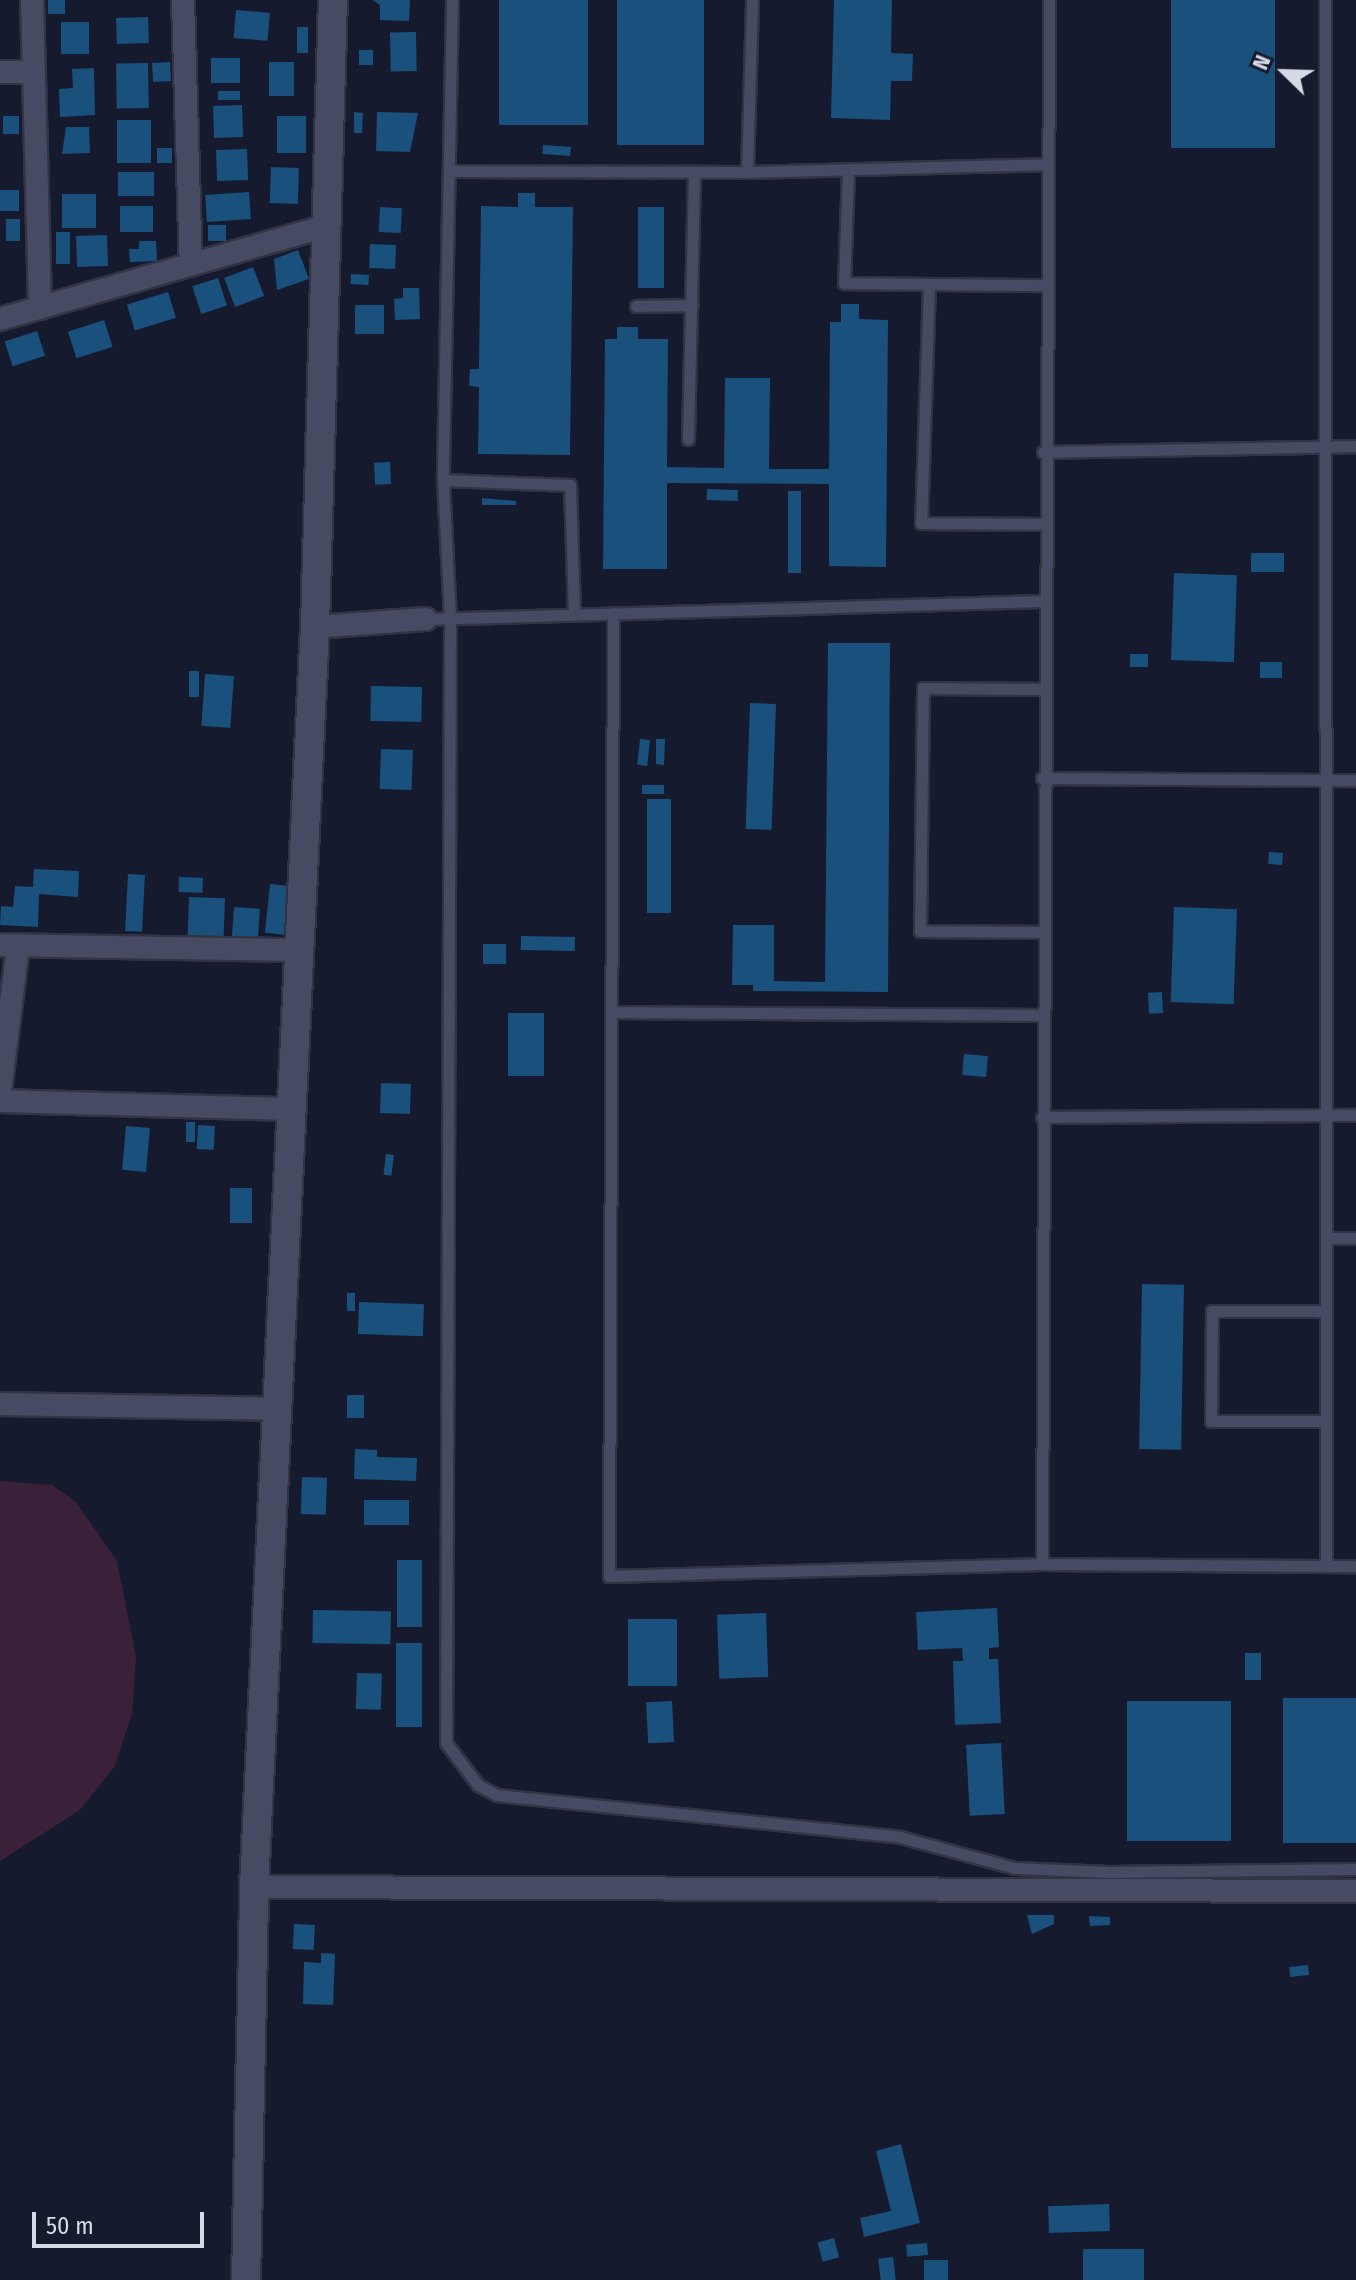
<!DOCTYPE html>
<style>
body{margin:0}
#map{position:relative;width:1356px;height:2280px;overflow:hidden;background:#161a2e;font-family:"Fira Sans Condensed",sans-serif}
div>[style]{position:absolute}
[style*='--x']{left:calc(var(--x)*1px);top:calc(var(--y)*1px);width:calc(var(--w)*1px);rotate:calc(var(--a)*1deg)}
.green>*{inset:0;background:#3b2039}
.building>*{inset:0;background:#19507c;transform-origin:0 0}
.roads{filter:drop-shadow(2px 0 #323444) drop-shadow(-2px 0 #323444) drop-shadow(0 2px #323444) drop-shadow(0 -2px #323444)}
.service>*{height:11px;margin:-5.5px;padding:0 5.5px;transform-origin:5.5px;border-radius:5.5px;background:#464b63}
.minor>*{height:22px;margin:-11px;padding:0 11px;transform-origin:11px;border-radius:11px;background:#464b63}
.tertiary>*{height:28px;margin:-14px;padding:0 14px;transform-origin:14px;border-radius:14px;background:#464b63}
span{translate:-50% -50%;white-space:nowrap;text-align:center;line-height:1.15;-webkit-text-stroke:6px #161a2e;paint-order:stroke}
.north{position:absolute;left:1244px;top:32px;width:80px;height:80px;-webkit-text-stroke:6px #161a2e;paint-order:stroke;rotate:293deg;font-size:22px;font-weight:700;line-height:32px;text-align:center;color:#d6dae8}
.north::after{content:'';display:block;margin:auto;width:28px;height:36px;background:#d6dae8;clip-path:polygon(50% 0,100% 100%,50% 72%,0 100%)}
.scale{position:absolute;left:32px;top:2212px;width:172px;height:36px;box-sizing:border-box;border:4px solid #d6dae8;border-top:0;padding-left:10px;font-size:24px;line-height:28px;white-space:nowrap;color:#d6dae8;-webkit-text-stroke:6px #161a2e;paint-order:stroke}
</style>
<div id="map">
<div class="green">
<i style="clip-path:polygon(0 1481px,52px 1485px,76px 1502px,117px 1561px,136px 1657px,132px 1714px,115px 1766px,80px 1810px,0 1861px)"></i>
</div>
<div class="building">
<i style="left:48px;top:0;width:17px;height:14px"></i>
<i style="clip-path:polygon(373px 0,410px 0,409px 21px,380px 20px,380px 5px)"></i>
<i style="left:499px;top:0;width:89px;height:125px"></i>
<i style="left:617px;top:0;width:87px;height:145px"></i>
<i style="clip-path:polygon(834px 0,892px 0,891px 53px,913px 54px,912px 81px,891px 81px,890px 120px,831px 118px)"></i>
<i style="left:1171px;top:0;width:104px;height:148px"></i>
<i style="left:236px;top:10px;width:34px;height:28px;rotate:5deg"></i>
<i style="left:148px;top:17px;width:26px;height:32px;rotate:88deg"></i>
<i style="left:61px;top:22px;width:28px;height:32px"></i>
<i style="left:297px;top:27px;width:11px;height:26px"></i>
<i style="left:416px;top:32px;width:39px;height:26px;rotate:89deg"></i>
<i style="left:359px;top:50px;width:14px;height:15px"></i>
<i style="left:211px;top:58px;width:29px;height:25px"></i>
<i style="left:170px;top:62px;width:19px;height:18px;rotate:87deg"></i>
<i style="left:269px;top:62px;width:25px;height:34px"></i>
<i style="left:148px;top:63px;width:45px;height:32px;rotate:89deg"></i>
<i style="clip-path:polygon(94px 68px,95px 115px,60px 117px,59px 89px,73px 88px,72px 69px)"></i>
<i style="left:240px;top:91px;width:9px;height:22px;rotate:90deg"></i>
<i style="left:242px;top:105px;width:32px;height:29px;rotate:88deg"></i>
<i style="clip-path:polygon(354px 112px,363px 113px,362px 133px,354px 133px)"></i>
<i style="clip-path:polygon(377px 112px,418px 113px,410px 152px,376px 151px)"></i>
<i style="left:3px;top:116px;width:16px;height:18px"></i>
<i style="left:277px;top:116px;width:29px;height:37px"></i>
<i style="left:117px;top:120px;width:34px;height:43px"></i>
<i style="clip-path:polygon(66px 127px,89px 127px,90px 153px,62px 154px)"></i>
<i style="left:543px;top:145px;width:28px;height:9px;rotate:4deg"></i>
<i style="left:172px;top:148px;width:15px;height:15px;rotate:90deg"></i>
<i style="left:247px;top:149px;width:31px;height:31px;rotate:88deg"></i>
<i style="left:271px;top:167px;width:28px;height:36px;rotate:2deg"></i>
<i style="left:154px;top:172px;width:24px;height:36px;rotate:90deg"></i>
<i style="left:0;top:190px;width:19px;height:21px"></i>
<i style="left:249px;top:192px;width:27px;height:44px;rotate:86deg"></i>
<i style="clip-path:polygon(518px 193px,535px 193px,535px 207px,573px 207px,570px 455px,478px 454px,479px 387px,469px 386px,470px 369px,479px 369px,481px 206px,518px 207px)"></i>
<i style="left:62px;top:194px;width:34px;height:34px"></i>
<i style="left:120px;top:206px;width:33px;height:26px"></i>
<i style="left:380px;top:207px;width:22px;height:25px;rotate:3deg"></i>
<i style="left:638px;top:207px;width:26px;height:81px"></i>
<i style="left:6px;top:219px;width:14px;height:22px"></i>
<i style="left:208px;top:225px;width:18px;height:16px"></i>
<i style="left:56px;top:232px;width:14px;height:32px"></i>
<i style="left:107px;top:235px;width:31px;height:31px;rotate:88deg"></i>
<i style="clip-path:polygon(139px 241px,156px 241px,157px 261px,130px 262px,129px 249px,139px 249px)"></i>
<i style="left:370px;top:244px;width:26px;height:24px;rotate:2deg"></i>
<i style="clip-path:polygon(298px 250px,309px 279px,277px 290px,274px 259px)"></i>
<i style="left:253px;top:267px;width:31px;height:31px;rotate:69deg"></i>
<i style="left:351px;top:274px;width:18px;height:10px;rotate:3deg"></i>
<i style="left:218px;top:278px;width:29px;height:27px;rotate:72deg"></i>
<i style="clip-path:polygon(403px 288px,419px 288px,420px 319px,395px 320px,394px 299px,403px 298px)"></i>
<i style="left:168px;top:292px;width:27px;height:43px;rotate:73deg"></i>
<i style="clip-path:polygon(841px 304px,859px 304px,859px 319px,888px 320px,886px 567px,829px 566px,829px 484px,667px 483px,667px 569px,603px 569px,605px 339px,617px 339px,617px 327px,638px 327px,638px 339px,668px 339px,667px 467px,724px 468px,725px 378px,770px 378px,769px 469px,829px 469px,830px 322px,841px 322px)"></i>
<i style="left:355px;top:305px;width:29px;height:29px"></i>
<i style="left:104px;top:320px;width:28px;height:38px;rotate:72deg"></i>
<i style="left:37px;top:331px;width:26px;height:34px;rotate:72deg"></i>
<i style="left:390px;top:462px;width:22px;height:16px;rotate:87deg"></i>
<i style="left:707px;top:489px;width:31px;height:11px;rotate:2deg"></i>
<i style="left:788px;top:491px;width:13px;height:82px"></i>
<i style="clip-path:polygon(482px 498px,516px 501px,516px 505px,482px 505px)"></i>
<i style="left:1284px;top:553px;width:19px;height:33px;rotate:90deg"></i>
<i style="left:1174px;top:573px;width:63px;height:87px;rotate:2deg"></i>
<i style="clip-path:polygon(828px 643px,890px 643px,888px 992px,753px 991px,753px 985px,732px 985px,733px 925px,774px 925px,774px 981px,825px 982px)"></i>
<i style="left:1130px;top:654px;width:18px;height:13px"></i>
<i style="left:1260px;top:662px;width:22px;height:16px"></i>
<i style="left:189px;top:671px;width:10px;height:26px"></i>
<i style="left:205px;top:674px;width:29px;height:52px;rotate:4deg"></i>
<i style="left:371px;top:686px;width:51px;height:35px;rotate:1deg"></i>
<i style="left:750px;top:703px;width:26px;height:126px;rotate:2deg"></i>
<i style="left:640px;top:739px;width:10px;height:26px;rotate:6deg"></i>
<i style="clip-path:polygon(656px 739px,665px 739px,664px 765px,656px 764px)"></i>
<i style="left:381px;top:749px;width:32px;height:40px;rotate:2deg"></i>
<i style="left:642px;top:785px;width:22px;height:9px"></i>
<i style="left:647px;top:799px;width:24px;height:114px"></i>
<i style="left:1269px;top:852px;width:14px;height:12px;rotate:4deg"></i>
<i style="clip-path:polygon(34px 869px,79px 871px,78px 897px,39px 894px,38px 927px,0 925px,1px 906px,13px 907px,15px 886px,33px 887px)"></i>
<i style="left:128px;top:874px;width:17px;height:57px;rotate:3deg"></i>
<i style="left:179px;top:877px;width:24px;height:15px;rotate:2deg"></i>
<i style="left:270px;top:884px;width:19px;height:49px;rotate:6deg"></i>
<i style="left:189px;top:897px;width:36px;height:41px;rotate:2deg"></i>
<i style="left:234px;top:907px;width:26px;height:30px;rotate:4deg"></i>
<i style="left:1174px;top:907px;width:63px;height:95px;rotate:2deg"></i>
<i style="left:521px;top:936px;width:54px;height:14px;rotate:1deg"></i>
<i style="left:483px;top:944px;width:23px;height:20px"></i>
<i style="left:1162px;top:992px;width:21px;height:14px;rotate:87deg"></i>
<i style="left:508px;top:1013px;width:36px;height:63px"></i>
<i style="left:964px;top:1054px;width:24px;height:21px;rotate:5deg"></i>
<i style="left:381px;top:1083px;width:30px;height:30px;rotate:2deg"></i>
<i style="left:186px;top:1122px;width:9px;height:20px"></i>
<i style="left:198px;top:1125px;width:17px;height:24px;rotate:3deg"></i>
<i style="left:126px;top:1126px;width:24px;height:44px;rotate:5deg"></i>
<i style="left:386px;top:1154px;width:8px;height:21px;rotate:7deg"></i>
<i style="left:230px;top:1188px;width:22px;height:35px"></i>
<i style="left:1142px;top:1284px;width:42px;height:165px;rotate:1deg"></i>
<i style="left:347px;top:1293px;width:8px;height:18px"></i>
<i style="left:359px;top:1302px;width:65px;height:32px;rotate:2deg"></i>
<i style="left:364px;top:1395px;width:23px;height:17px;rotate:90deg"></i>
<i style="clip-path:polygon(355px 1449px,377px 1450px,377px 1457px,417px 1458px,416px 1481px,354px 1479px)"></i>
<i style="left:302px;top:1477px;width:25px;height:37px;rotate:2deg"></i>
<i style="left:364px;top:1500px;width:45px;height:25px"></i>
<i style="left:397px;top:1560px;width:25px;height:67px"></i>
<i style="clip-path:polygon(997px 1608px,999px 1647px,989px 1648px,989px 1659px,998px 1659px,1001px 1723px,955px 1725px,953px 1661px,963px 1661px,962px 1648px,918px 1650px,916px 1612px)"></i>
<i style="left:313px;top:1610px;width:78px;height:33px;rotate:1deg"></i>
<i style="left:766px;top:1613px;width:64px;height:49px;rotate:88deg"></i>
<i style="left:628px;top:1619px;width:49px;height:67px"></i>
<i style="left:396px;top:1643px;width:26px;height:84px"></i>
<i style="left:1245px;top:1653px;width:16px;height:27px"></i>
<i style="left:357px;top:1673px;width:25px;height:36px;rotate:2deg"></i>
<i style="left:1283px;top:1698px;width:73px;height:145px"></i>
<i style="left:672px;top:1701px;width:41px;height:26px;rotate:87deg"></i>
<i style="left:1231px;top:1701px;width:140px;height:104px;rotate:90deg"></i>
<i style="left:1001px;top:1743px;width:71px;height:35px;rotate:87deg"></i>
<i style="clip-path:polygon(1027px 1915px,1054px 1915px,1054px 1924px,1032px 1934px)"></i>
<i style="clip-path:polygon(1089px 1916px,1110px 1917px,1110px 1925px,1090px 1926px)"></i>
<i style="left:294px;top:1924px;width:21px;height:25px;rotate:3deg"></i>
<i style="clip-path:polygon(321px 1953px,335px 1954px,333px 2005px,303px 2004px,304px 1962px,321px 1963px)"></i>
<i style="left:1308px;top:1965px;width:10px;height:19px;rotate:84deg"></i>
<i style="clip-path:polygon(901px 2144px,920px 2223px,864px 2237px,860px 2218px,891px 2211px,876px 2151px)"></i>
<i style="left:1109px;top:2204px;width:27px;height:61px;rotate:88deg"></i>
<i style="left:834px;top:2238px;width:20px;height:17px;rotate:75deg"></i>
<i style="left:927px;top:2243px;width:12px;height:21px;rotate:85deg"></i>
<i style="left:1144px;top:2249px;width:31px;height:61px;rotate:90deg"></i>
<i style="left:893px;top:2257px;width:23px;height:15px;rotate:83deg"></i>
<i style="left:948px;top:2260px;width:20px;height:24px;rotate:90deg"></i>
</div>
<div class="roads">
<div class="service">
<i style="--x:452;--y:0;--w:480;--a:91.1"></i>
<i style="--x:443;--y:480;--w:137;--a:87.1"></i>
<i style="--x:450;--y:617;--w:1126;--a:90.2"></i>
<i style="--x:446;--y:1743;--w:53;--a:52.7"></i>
<i style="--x:478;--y:1785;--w:21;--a:28"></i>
<i style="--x:497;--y:1795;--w:405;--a:5.9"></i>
<i style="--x:900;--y:1837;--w:119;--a:15.1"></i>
<i style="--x:1015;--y:1868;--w:93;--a:2.5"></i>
<i style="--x:1108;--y:1872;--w:248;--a:-0.7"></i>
<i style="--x:1325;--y:0;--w:1566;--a:89.96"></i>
<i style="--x:848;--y:170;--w:113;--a:92"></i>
<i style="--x:844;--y:283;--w:201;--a:0.6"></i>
<i style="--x:449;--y:171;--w:298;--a:0.2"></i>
<i style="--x:747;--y:172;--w:300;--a:-1.5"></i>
<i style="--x:747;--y:172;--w:172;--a:-88.3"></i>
<i style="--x:929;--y:285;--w:238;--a:91.9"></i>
<i style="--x:921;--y:523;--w:122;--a:0.5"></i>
<i style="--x:636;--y:306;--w:56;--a:-1"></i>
<i style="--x:688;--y:439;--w:267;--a:-88.7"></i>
<i style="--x:1043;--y:452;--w:313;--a:-1.1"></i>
<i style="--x:443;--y:480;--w:127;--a:2.3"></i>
<i style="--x:570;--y:485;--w:129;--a:88.2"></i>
<i style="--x:613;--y:613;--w:963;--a:90.24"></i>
<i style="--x:609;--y:1576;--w:433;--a:-1.6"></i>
<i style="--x:1042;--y:1564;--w:314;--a:0.4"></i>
<i style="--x:426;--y:619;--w:617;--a:-1.67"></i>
<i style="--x:1042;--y:689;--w:119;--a:-179.5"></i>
<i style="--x:923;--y:688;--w:243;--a:90.7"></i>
<i style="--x:920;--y:931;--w:122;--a:0.5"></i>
<i style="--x:1042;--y:778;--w:314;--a:0.4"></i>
<i style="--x:613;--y:1012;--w:429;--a:0.4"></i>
<i style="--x:1042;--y:1117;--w:314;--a:-0.4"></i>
<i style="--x:1326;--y:1238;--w:30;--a:0"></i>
<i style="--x:1325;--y:1311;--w:113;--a:180"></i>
<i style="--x:1212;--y:1311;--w:110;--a:90.5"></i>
<i style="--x:1211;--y:1421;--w:114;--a:0"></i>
<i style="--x:1042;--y:1564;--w:1564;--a:-89.74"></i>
</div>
<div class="minor">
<i style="--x:32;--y:0;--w:308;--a:88.5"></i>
<i style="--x:183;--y:0;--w:264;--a:88.3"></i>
<i style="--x:0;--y:72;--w:34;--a:0"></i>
<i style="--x:0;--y:319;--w:342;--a:-15.9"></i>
<i style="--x:315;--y:627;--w:111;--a:-4.1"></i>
<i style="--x:0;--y:945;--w:297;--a:1"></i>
<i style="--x:0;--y:1091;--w:146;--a:-82.9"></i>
<i style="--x:0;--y:1101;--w:289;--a:1.6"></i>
<i style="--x:0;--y:1404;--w:278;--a:1"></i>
<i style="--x:254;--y:1887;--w:1102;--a:0.21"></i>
</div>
<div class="tertiary">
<i style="--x:246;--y:2280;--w:393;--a:-88.8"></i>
<i style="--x:254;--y:1887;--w:1261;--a:-87.23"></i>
<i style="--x:315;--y:627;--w:627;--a:-88.36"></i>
</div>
</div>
<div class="north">N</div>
<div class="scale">50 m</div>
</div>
